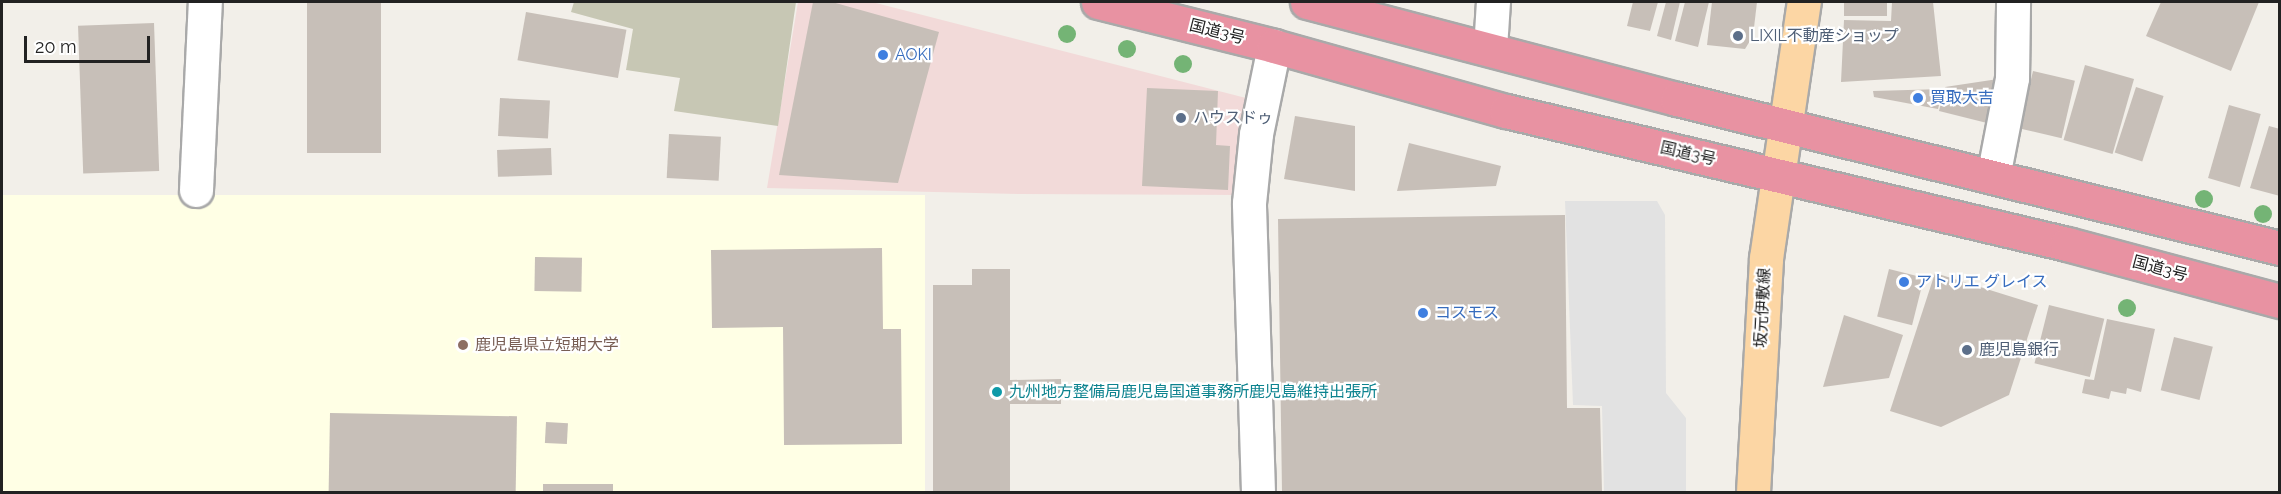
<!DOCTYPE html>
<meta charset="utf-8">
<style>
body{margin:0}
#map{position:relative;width:2281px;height:494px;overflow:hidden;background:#f2efe9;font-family:Raleway,"Noto Sans JP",sans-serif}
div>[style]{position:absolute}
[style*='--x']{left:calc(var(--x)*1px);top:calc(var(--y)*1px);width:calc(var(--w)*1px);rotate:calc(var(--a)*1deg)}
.commercial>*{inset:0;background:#f2dad9}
.education>*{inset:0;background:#ffffe5;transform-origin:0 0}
.construction>*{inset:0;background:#c7c7b4}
.parking>*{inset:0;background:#e2e2e2}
.building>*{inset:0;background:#c7bfb8;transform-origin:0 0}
.roads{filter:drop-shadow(2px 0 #a9a9a9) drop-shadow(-2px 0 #a9a9a9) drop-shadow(0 2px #a9a9a9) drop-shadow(0 -2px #a9a9a9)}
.minor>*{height:33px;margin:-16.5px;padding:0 16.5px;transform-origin:16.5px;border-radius:16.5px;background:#fff}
.major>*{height:33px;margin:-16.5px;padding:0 16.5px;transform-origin:16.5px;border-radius:16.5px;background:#fcd6a4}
.highway>*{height:33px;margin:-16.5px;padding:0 16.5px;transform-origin:16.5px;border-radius:16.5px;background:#e892a2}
.trees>*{width:18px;height:18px;margin:-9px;border-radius:50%;background:#74b475}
.dots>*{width:16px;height:16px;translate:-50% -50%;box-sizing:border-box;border:3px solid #fff;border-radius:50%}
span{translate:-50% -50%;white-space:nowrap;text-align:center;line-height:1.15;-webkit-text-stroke:4.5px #fff;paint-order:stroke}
.street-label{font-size:16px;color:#222}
.service-label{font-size:16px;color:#4e5e75}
.left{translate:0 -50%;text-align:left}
.shop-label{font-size:16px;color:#366cbe}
.education-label{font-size:16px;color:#785e54}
.culture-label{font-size:16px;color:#0d838f}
.frame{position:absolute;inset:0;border:3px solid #222;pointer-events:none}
.scale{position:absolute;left:24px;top:36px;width:126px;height:27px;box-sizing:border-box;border:3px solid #222;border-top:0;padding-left:8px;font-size:18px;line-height:21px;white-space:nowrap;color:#222;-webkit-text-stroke:4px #fff;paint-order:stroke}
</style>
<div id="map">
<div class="commercial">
<i style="clip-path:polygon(798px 2px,872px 2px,1246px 98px,1240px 195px,1021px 194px,767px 188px)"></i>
</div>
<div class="education">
<i style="left:2px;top:195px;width:923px;height:297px"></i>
</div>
<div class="construction">
<i style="clip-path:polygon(574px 2px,796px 2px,778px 126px,674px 111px,680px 78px,626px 70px,633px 29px,571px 12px)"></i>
</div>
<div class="parking">
<i style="clip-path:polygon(1565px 201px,1657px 201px,1665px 215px,1666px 393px,1686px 418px,1686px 492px,1604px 492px,1602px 406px,1573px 405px)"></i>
</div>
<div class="building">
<i style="left:307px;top:2px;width:74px;height:151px"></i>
<i style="clip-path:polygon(813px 2px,832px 2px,939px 32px,898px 183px,779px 175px)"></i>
<i style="clip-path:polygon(1633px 2px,1658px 2px,1650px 31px,1627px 26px)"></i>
<i style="clip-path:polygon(1666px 2px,1680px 2px,1671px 40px,1657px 36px)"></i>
<i style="clip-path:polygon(1685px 2px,1709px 2px,1698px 47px,1675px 41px)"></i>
<i style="clip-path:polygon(1712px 2px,1757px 2px,1753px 36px,1745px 49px,1707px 45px)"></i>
<i style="left:1844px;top:2px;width:43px;height:14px"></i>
<i style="clip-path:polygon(1892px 2px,1933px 2px,1941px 76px,1841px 82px,1844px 20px,1891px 21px)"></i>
<i style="clip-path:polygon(2161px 2px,2259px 2px,2231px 71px,2146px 36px)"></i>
<i style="left:526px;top:12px;width:102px;height:49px;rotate:10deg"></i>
<i style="left:154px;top:23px;width:148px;height:76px;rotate:88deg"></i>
<i style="left:2085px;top:65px;width:51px;height:78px;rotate:16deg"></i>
<i style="left:2033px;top:71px;width:43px;height:59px;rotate:13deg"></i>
<i style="clip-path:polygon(1998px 79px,1987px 123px,1939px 111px,1945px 87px)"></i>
<i style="left:2136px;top:87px;width:29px;height:69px;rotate:18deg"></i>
<i style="clip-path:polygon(1147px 88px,1218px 91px,1216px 145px,1230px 146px,1228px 190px,1142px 186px)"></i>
<i style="clip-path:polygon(1943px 89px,1938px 109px,1874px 97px,1873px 91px)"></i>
<i style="left:500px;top:98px;width:50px;height:38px;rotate:3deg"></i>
<i style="left:2229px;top:105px;width:33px;height:76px;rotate:16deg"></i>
<i style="clip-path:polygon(1295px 116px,1355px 126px,1355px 191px,1284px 179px)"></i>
<i style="clip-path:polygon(2269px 126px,2280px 129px,2280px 196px,2250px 188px)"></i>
<i style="left:669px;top:134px;width:52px;height:44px;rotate:3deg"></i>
<i style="clip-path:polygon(1409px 143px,1501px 166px,1496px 186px,1397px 191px)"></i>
<i style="left:551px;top:148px;width:27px;height:54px;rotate:88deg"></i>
<i style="clip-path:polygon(1565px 215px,1567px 408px,1600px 408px,1602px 492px,1282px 492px,1278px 219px)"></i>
<i style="clip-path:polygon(882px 248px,883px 329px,901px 329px,902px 444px,784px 445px,783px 327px,712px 328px,711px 250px)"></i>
<i style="left:535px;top:257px;width:47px;height:34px;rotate:1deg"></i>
<i style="clip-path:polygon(972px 269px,1010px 269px,1010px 380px,1061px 379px,1061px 404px,1010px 404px,1010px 492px,933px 492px,933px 285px,972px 285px)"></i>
<i style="left:1889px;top:269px;width:36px;height:49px;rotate:14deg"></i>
<i style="clip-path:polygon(1935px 273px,2038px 305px,2009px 395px,1941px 427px,1890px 411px)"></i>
<i style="left:2049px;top:305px;width:57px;height:60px;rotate:14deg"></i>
<i style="clip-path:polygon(1844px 315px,1903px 335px,1889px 378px,1823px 387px)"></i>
<i style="clip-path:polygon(2107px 319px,2155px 329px,2141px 392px,2127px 388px,2126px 394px,2111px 391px,2109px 399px,2082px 393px,2085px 379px,2094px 380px)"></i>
<i style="left:2174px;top:337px;width:40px;height:55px;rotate:14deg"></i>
<i style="left:330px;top:413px;width:187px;height:79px;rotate:1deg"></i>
<i style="left:546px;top:422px;width:22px;height:21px;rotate:3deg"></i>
<i style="left:543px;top:484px;width:70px;height:8px"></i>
</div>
<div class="roads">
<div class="minor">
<i style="--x:1490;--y:48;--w:46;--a:-86.3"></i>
<i style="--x:1993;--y:177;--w:101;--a:-79.1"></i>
<i style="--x:2012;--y:78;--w:76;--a:-89.2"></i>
<i style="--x:196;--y:190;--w:188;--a:-87.3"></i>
<i style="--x:1258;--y:492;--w:289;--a:-91.8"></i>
<i style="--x:1249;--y:203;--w:69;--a:-84.2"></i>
<i style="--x:1256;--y:134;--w:90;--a:-78.4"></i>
</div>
<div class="major">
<i style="--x:1753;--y:492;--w:234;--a:-86.8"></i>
<i style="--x:1766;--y:258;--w:259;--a:-81.6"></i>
</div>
<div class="highway">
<i style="--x:1098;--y:2;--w:181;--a:14"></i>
<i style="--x:1274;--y:46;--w:241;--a:15.7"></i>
<i style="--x:1506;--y:111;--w:577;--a:13.34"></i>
<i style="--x:2067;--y:244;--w:220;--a:15"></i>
<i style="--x:1307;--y:2;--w:383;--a:14.7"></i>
<i style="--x:1677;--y:99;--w:621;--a:13.88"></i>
</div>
</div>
<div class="trees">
<i style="left:1067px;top:34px"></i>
<i style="left:1127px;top:49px"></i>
<i style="left:1183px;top:64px"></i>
<i style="left:2204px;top:199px"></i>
<i style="left:2263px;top:214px"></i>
<i style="left:2127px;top:308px"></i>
</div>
<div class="dots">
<i style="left:1738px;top:36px;background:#5c6f8a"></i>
<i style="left:883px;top:55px;background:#3f7fe0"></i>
<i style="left:1918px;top:98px;background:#3f7fe0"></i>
<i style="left:1181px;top:118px;background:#5c6f8a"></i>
<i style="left:1904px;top:282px;background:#3f7fe0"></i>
<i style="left:1423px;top:313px;background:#3f7fe0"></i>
<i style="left:463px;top:345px;background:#8d6e63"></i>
<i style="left:1967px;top:350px;background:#5c6f8a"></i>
<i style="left:997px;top:392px;background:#0f9aa8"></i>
</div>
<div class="street-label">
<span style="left:1217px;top:32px;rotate:14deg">国道3号</span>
<span style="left:1688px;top:154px;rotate:13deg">国道3号</span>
<span style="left:2160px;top:269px;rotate:15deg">国道3号</span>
<span style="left:1763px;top:308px;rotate:-87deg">坂元伊敷線</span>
</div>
<div class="service-label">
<span class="left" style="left:1750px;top:36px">LIXIL不動産ショップ</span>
<span class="left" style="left:1193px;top:118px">ハウスドゥ</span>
<span class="left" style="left:1979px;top:350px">鹿児島銀行</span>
</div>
<div class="shop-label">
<span class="left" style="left:895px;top:55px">AOKI</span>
<span class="left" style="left:1930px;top:98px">買取大吉</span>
<span class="left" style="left:1916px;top:282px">アトリエ グレイス</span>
<span class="left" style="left:1435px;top:313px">コスモス</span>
</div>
<div class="education-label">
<span class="left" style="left:475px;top:345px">鹿児島県立短期大学</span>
</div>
<div class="culture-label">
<span class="left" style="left:1009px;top:392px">九州地方整備局鹿児島国道事務所鹿児島維持出張所</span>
</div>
<div class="frame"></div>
<div class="scale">20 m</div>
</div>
